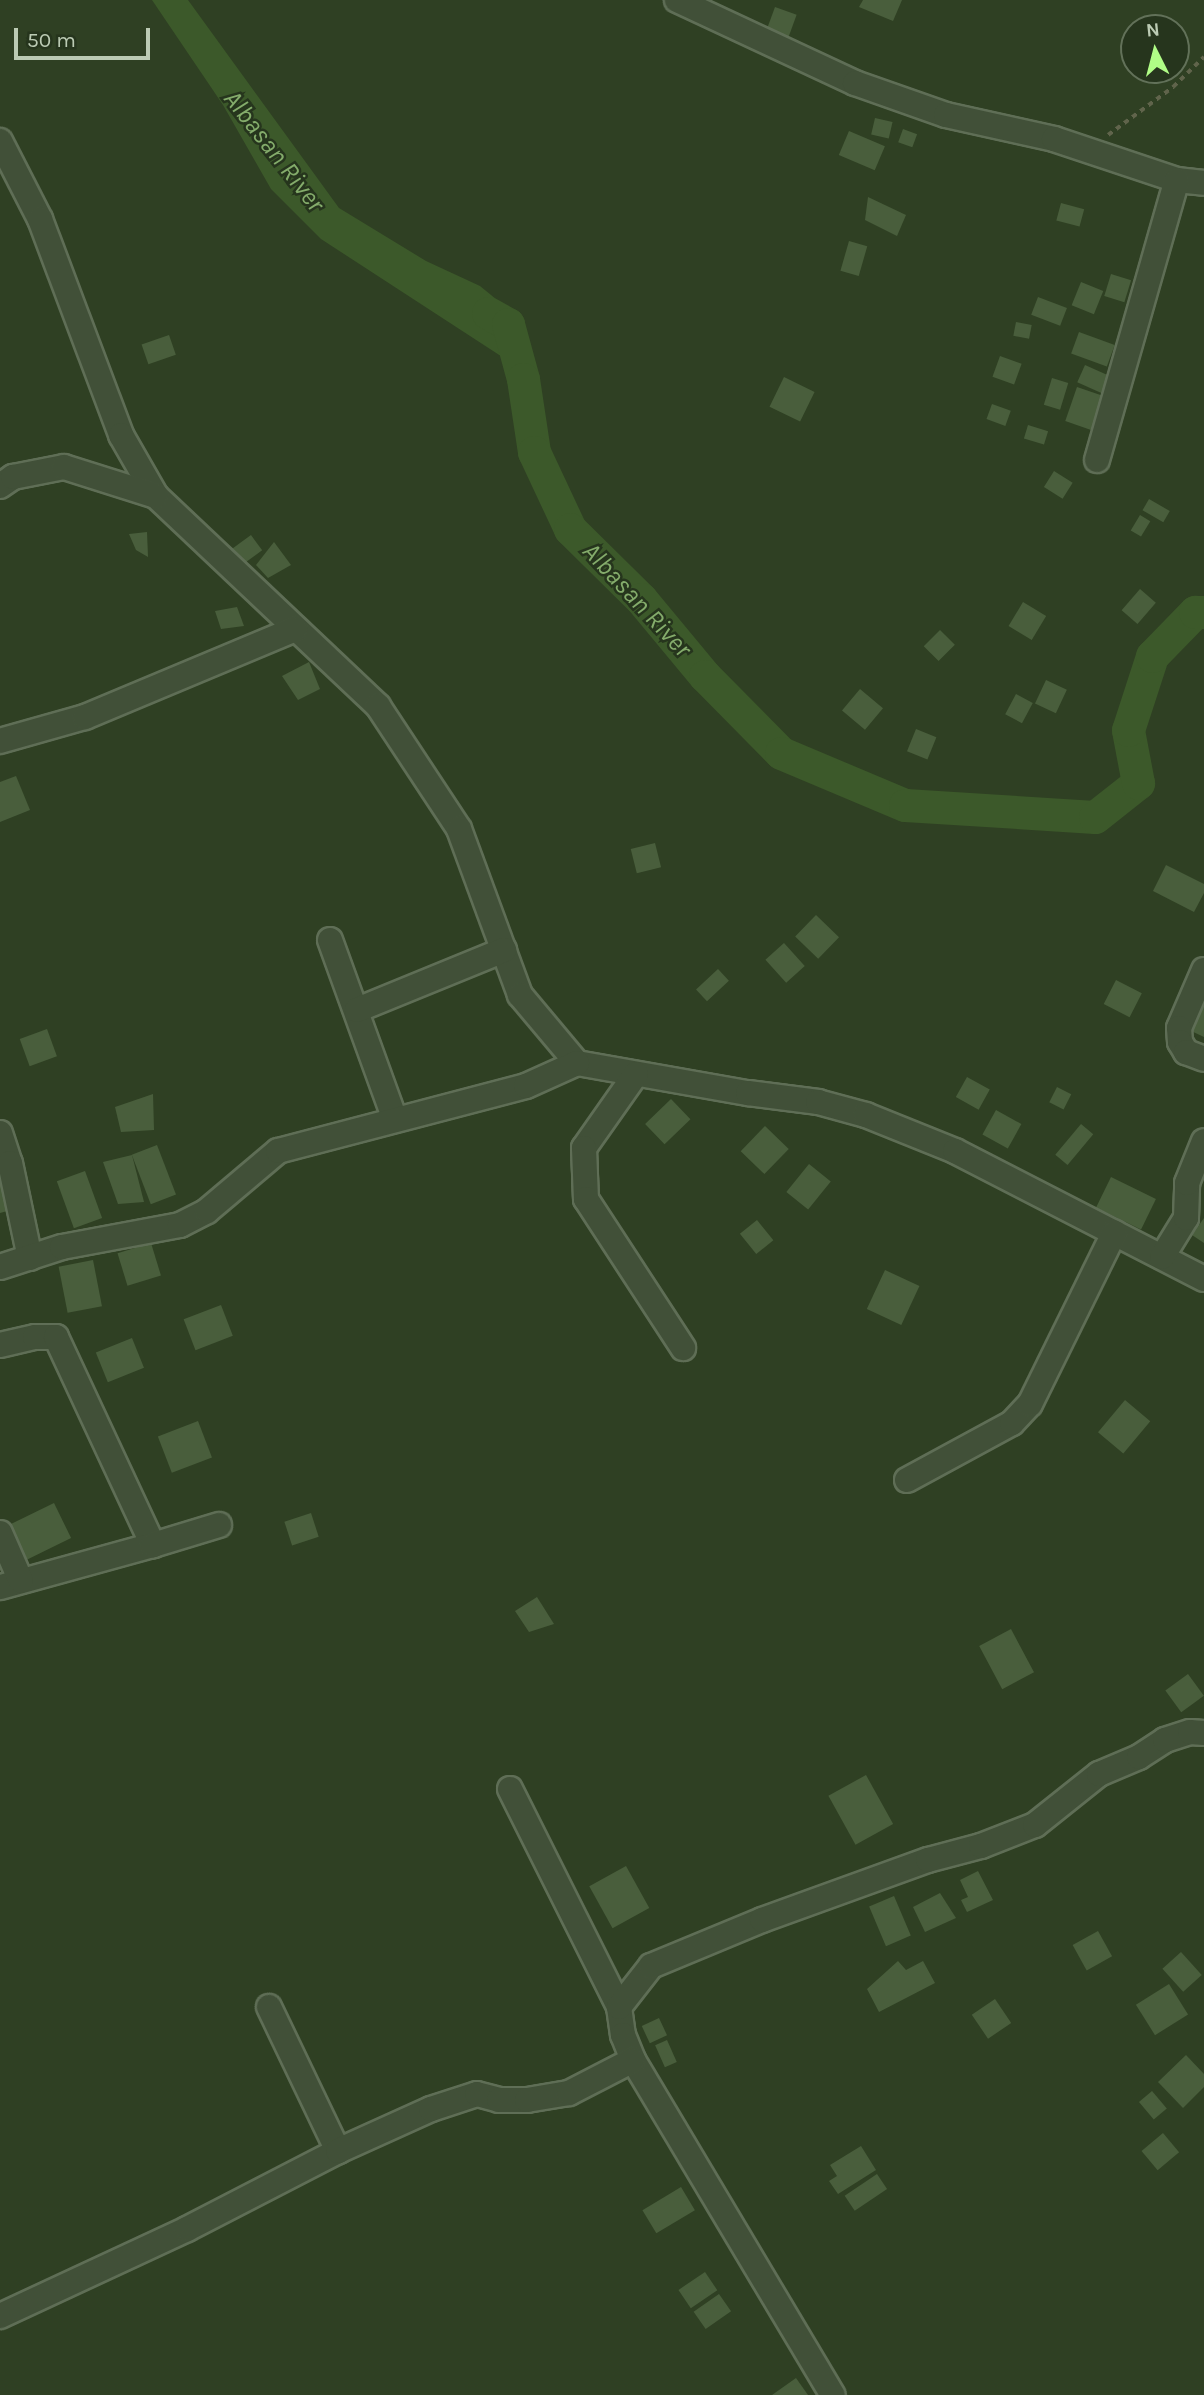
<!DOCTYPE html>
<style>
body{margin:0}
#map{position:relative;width:1204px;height:2395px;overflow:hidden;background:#2f4023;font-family:Karla,sans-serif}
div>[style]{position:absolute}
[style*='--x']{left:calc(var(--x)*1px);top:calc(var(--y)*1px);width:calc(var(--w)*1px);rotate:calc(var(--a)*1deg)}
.water>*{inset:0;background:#3c592a}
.river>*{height:33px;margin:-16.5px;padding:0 16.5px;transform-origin:16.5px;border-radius:16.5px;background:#3c592a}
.building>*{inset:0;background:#495e3c;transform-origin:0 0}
.path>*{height:3.5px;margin-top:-1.75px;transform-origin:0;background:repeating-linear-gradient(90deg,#60644b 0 5px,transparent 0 10px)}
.roads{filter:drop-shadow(2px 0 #5f6e56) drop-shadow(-2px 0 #5f6e56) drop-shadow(0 2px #5f6e56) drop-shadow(0 -2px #5f6e56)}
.minor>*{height:24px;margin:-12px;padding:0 12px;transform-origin:12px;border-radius:12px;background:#415038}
span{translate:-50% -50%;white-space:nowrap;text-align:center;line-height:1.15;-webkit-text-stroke:5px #26351d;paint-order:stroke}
.water-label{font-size:26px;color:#84ac6b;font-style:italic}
.north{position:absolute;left:1120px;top:14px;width:70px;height:70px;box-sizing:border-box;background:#26351d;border:2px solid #627159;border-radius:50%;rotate:354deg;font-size:19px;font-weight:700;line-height:28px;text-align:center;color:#bccbb4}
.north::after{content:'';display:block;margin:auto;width:24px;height:32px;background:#b0fd86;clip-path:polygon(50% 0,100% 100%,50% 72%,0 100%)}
.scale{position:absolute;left:14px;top:28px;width:136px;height:32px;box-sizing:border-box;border:4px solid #bccbb4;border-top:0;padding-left:9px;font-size:21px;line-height:24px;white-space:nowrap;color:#bccbb4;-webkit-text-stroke:5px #26351d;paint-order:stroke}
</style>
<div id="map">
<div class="water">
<i style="clip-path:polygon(152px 0,188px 0,339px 208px,426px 261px,480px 286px,519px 318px,510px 362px,321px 239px,271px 189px,223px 105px)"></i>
</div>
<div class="river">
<i style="--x:488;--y:313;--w:23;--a:29"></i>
<i style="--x:508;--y:324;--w:57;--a:74.7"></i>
<i style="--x:523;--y:379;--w:74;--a:81.4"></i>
<i style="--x:534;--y:452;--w:85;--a:64.9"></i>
<i style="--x:570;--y:529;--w:100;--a:44.6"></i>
<i style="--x:641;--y:599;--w:100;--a:50.3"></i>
<i style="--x:705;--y:676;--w:108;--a:45.4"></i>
<i style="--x:781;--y:753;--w:134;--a:22.8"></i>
<i style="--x:905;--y:805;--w:190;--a:3.6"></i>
<i style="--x:1095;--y:817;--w:55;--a:-38.3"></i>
<i style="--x:1138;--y:783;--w:54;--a:-100.7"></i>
<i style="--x:1128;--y:730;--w:78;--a:-72"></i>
<i style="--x:1152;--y:656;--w:62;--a:-45.7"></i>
<i style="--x:1195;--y:612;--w:9;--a:0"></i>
</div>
<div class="building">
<i style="clip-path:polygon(863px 0,902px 0,893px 21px,859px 7px)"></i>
<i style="left:775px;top:7px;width:23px;height:27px;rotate:20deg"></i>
<i style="left:875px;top:118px;width:18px;height:17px;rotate:13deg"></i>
<i style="left:903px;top:129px;width:15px;height:14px;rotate:20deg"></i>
<i style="left:849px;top:131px;width:39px;height:26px;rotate:23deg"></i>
<i style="clip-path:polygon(868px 197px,906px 215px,897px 236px,865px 220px)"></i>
<i style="left:1061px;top:203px;width:24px;height:18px;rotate:15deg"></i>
<i style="left:849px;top:241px;width:19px;height:31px;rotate:16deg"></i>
<i style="left:1111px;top:274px;width:21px;height:23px;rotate:17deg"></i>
<i style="left:1081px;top:282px;width:24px;height:25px;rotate:22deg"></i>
<i style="left:1038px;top:297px;width:31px;height:19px;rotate:21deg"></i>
<i style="left:1016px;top:322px;width:16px;height:14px;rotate:11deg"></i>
<i style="left:1079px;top:332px;width:38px;height:23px;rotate:20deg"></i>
<i style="left:169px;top:335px;width:21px;height:29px;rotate:71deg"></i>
<i style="left:1000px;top:356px;width:23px;height:22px;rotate:20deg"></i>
<i style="left:1085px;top:365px;width:27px;height:19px;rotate:24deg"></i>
<i style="left:784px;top:377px;width:34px;height:33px;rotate:26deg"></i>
<i style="left:1052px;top:378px;width:17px;height:28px;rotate:17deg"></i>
<i style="left:1077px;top:387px;width:31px;height:36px;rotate:19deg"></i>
<i style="left:992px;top:404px;width:20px;height:16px;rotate:20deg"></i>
<i style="left:1028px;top:425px;width:21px;height:14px;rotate:17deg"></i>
<i style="left:1054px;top:471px;width:22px;height:19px;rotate:32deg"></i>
<i style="left:1149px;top:499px;width:24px;height:13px;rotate:30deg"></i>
<i style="left:1140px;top:515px;width:12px;height:18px;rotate:31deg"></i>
<i style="clip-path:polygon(147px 532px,148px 557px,136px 550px,129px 534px)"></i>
<i style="left:251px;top:535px;width:19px;height:25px;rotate:54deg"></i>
<i style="clip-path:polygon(274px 542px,291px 565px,268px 578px,256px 565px)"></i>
<i style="left:1140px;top:589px;width:21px;height:28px;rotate:41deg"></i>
<i style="left:1023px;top:602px;width:27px;height:28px;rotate:31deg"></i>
<i style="clip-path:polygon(237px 607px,244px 626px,221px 629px,215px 611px)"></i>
<i style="left:940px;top:630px;width:21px;height:23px;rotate:45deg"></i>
<i style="clip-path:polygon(309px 662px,320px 689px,298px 700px,282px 676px)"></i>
<i style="left:1046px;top:680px;width:23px;height:26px;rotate:25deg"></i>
<i style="left:860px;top:689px;width:30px;height:28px;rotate:40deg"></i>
<i style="left:1016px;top:694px;width:19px;height:23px;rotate:28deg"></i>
<i style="left:916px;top:729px;width:22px;height:24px;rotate:22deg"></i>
<i style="clip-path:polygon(16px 776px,30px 810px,0 822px,0 782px)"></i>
<i style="left:655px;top:843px;width:25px;height:25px;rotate:76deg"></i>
<i style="clip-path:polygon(1166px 865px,1204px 884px,1204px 893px,1194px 912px,1153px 891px)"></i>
<i style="left:816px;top:915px;width:32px;height:30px;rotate:44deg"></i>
<i style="left:784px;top:943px;width:31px;height:25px;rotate:48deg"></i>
<i style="left:718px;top:969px;width:16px;height:30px;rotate:47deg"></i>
<i style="left:1116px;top:980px;width:29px;height:27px;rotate:27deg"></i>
<i style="clip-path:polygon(1204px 1001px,1204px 1037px,1189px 1030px)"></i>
<i style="left:47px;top:1029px;width:29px;height:29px;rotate:70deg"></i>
<i style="left:967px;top:1077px;width:26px;height:23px;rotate:29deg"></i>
<i style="left:1057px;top:1087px;width:16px;height:17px;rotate:27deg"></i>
<i style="clip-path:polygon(153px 1094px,154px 1130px,121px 1132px,115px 1107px)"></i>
<i style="left:671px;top:1099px;width:28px;height:36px;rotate:46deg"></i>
<i style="left:996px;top:1110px;width:29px;height:28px;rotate:29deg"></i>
<i style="left:1081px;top:1124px;width:16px;height:40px;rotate:40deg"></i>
<i style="left:765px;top:1126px;width:33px;height:35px;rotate:44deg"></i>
<i style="left:157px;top:1145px;width:53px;height:27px;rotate:69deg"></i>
<i style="clip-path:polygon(132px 1155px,144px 1202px,118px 1204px,103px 1162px)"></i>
<i style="left:809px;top:1164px;width:28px;height:36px;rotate:39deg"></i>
<i style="left:85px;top:1171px;width:50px;height:30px;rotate:70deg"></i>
<i style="clip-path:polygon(0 1177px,11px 1210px,0 1213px)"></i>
<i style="left:1111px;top:1177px;width:50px;height:34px;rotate:26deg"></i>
<i style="clip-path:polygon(1204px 1218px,1204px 1243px,1192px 1235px)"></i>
<i style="left:757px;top:1220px;width:26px;height:22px;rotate:51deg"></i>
<i style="left:151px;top:1243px;width:34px;height:35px;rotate:73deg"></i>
<i style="left:93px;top:1260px;width:47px;height:35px;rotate:79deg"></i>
<i style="left:885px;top:1270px;width:38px;height:43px;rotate:25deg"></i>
<i style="left:221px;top:1305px;width:33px;height:40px;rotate:69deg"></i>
<i style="left:132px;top:1338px;width:32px;height:39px;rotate:68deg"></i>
<i style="left:1125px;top:1400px;width:33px;height:42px;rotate:40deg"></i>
<i style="left:198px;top:1421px;width:39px;height:43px;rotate:69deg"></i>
<i style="left:54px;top:1503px;width:39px;height:55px;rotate:64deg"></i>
<i style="left:311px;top:1513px;width:25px;height:28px;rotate:72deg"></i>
<i style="clip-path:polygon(537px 1597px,554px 1624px,529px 1632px,515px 1611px)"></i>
<i style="left:1011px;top:1629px;width:49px;height:36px;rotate:62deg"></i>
<i style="left:1188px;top:1674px;width:27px;height:28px;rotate:54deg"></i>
<i style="left:866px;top:1775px;width:56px;height:43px;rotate:61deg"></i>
<i style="left:626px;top:1866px;width:48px;height:42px;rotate:61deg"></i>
<i style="clip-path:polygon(978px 1871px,993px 1900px,967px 1912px,961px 1900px,968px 1897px,960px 1880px)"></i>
<i style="clip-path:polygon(940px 1893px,956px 1918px,925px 1932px,913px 1907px)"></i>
<i style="left:894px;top:1896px;width:43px;height:27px;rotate:67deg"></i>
<i style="left:1098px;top:1931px;width:29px;height:29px;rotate:61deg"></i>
<i style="left:1181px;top:1952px;width:31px;height:25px;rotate:48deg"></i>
<i style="clip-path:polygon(898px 1961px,906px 1970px,923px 1961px,935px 1983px,879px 2012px,867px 1989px)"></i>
<i style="left:1169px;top:1984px;width:36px;height:39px;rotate:58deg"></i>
<i style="left:995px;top:1999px;width:29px;height:28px;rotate:56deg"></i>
<i style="left:659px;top:2018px;width:19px;height:19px;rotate:65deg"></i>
<i style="left:667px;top:2040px;width:24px;height:13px;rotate:66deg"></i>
<i style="clip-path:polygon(1186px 2055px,1204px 2074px,1204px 2087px,1183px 2108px,1158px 2082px)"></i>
<i style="left:1152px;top:2091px;width:23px;height:17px;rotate:50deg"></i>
<i style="left:1163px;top:2133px;width:25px;height:28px;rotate:50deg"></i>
<i style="clip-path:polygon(861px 2146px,876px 2170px,838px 2194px,829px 2181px,837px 2176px,830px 2165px)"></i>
<i style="left:877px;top:2174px;width:18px;height:39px;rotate:56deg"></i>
<i style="left:681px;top:2187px;width:27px;height:45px;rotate:59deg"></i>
<i style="left:705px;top:2272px;width:22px;height:32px;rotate:56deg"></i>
<i style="left:719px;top:2294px;width:21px;height:31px;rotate:55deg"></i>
<i style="clip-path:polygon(796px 2378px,808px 2395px,772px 2395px)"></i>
</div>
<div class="path">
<i style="--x:1108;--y:135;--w:81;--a:-36.4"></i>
<i style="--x:1173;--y:87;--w:43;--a:-44.1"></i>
</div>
<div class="roads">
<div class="minor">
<i style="--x:677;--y:0;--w:196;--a:25"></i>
<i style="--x:855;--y:83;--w:96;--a:19.4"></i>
<i style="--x:946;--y:115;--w:111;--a:12.5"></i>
<i style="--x:1054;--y:139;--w:130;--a:18.4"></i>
<i style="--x:1177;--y:180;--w:27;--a:6"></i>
<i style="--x:0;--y:141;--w:88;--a:62.9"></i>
<i style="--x:40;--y:219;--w:231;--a:69.4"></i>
<i style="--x:121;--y:435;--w:70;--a:60.2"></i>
<i style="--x:156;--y:496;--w:306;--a:43.4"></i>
<i style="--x:378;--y:706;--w:147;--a:56.6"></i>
<i style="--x:459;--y:829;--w:177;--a:69.8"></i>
<i style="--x:520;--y:995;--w:89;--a:50"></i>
<i style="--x:577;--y:1063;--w:174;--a:10"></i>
<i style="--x:748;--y:1093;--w:71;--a:7.3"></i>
<i style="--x:818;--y:1102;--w:50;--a:15.2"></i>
<i style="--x:866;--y:1115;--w:96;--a:22"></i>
<i style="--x:955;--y:1151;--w:280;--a:27.2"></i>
<i style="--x:1097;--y:460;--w:291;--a:-74.1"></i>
<i style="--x:0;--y:486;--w:16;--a:-35"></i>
<i style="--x:13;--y:477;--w:52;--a:-11.1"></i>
<i style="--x:64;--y:467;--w:96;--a:17.5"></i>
<i style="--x:0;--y:741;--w:88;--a:-15.8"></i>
<i style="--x:85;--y:717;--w:228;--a:-22.7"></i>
<i style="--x:330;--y:940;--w:191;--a:70.1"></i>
<i style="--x:1204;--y:970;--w:63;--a:113.3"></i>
<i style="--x:1179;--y:1028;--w:14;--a:86"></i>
<i style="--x:1180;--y:1042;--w:12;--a:59"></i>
<i style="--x:1186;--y:1052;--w:19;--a:21"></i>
<i style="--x:357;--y:1010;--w:159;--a:-22.2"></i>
<i style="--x:636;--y:1074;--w:90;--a:125.1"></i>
<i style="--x:584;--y:1148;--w:51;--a:87.8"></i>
<i style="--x:586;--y:1199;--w:178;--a:56.9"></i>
<i style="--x:0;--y:1133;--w:32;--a:72"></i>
<i style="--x:10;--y:1163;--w:97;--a:78.1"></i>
<i style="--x:1162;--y:1257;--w:46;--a:-58.4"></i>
<i style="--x:1186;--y:1218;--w:35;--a:-88"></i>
<i style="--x:1187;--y:1183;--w:45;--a:-68"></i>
<i style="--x:0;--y:1267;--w:65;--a:-17.9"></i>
<i style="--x:62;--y:1247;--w:120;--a:-10.6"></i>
<i style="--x:180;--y:1225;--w:30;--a:-27"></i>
<i style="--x:207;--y:1211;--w:93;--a:-40.2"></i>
<i style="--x:278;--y:1151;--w:256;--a:-14.7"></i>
<i style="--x:526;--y:1086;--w:56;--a:-24.3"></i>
<i style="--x:0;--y:1345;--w:36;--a:-13"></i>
<i style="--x:35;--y:1337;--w:21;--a:0"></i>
<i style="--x:56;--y:1337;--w:230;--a:65"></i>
<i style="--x:153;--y:1545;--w:159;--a:164.6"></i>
<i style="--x:907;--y:1480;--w:119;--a:-28.5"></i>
<i style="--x:1012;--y:1423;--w:26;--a:-47"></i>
<i style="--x:1030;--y:1404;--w:191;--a:-63.8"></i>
<i style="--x:0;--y:1533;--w:52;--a:66.4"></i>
<i style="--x:153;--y:1545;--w:69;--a:-16.9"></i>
<i style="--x:510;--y:1789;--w:244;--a:63.4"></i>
<i style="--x:619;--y:2007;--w:28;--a:82"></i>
<i style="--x:623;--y:2035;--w:27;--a:68"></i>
<i style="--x:633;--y:2060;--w:390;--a:59.2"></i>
<i style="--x:269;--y:2007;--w:160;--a:64.4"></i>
<i style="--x:619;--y:2007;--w:52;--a:-52"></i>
<i style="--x:651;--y:1966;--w:120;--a:-22.5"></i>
<i style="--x:762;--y:1920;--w:177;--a:-19.9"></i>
<i style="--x:928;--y:1860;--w:55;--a:-14.8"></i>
<i style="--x:981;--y:1846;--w:58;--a:-21.3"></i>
<i style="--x:1035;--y:1825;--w:82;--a:-38.6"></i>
<i style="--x:1099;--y:1774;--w:43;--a:-23"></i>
<i style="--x:1139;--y:1757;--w:31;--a:-33"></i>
<i style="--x:1165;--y:1740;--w:26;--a:-18"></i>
<i style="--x:1190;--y:1732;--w:14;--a:4"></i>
<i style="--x:0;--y:2316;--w:206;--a:-24.9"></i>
<i style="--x:187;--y:2229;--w:170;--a:-27.3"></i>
<i style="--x:338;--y:2151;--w:102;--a:-24.3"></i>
<i style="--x:431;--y:2109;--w:48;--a:-18.1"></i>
<i style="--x:477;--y:2094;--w:23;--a:15"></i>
<i style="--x:499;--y:2100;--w:28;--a:0"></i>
<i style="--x:527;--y:2100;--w:43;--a:-9.5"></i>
<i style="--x:569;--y:2093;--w:72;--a:-27.3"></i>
</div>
</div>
<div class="water-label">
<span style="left:274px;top:151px;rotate:52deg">Albasan River</span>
<span style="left:637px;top:600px;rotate:47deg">Albasan River</span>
</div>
<div class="north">N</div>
<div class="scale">50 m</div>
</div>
